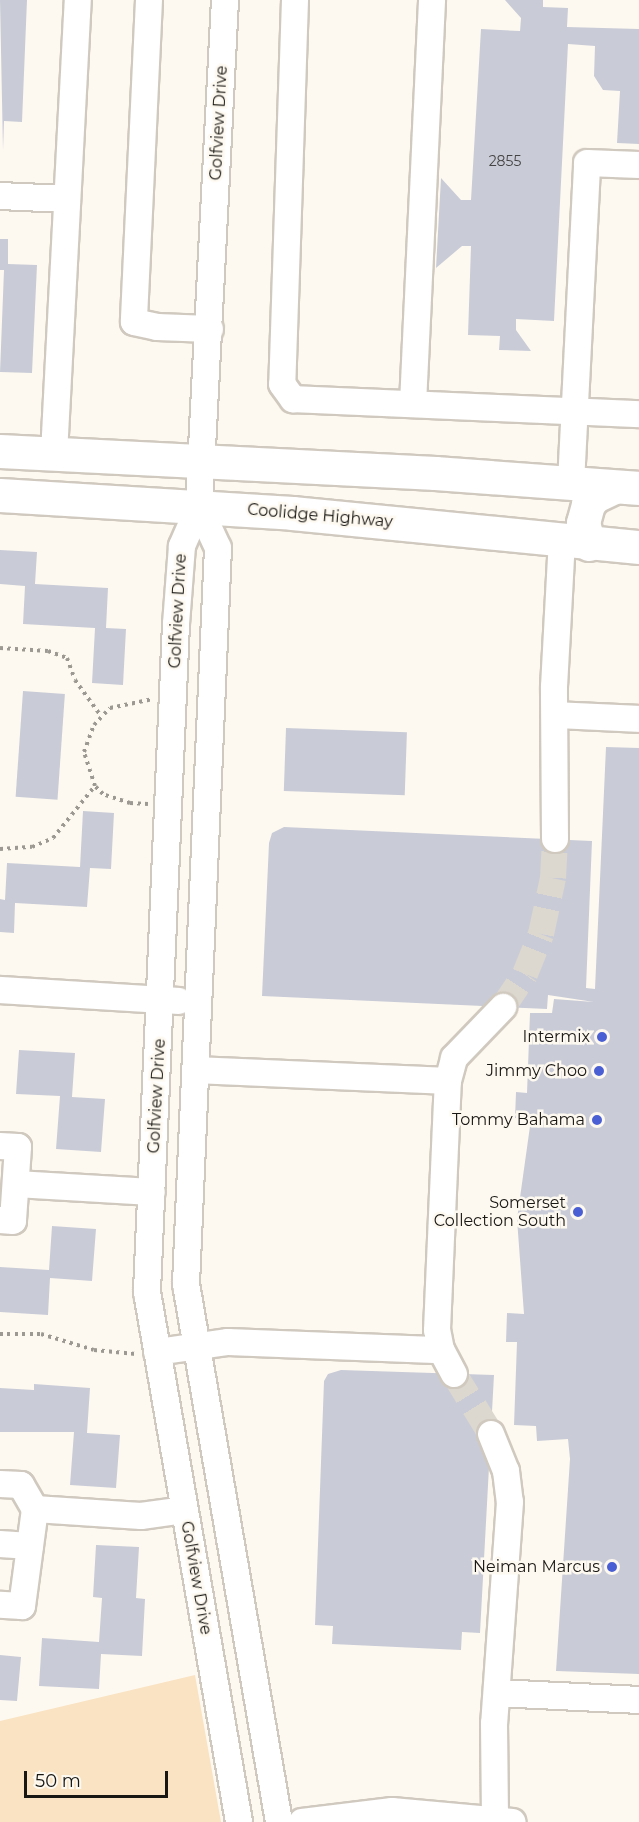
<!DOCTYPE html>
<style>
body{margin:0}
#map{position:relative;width:639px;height:1822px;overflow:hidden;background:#fef9f0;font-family:Montserrat,sans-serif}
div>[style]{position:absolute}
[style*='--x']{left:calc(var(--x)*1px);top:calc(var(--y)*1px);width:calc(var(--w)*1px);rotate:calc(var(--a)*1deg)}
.green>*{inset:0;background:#f9e3c3;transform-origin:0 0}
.building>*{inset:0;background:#c9ccd7;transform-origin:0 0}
.minor-tunnel>*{height:26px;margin-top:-13px;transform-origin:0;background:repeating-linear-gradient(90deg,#dcd7cf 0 26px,transparent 0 39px)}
.path>*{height:4px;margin-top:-2px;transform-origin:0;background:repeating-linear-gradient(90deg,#9c9992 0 3px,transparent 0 7.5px)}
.roads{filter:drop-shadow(2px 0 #d0c9bf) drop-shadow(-2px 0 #d0c9bf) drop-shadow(0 2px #d0c9bf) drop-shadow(0 -2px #d0c9bf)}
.minor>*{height:26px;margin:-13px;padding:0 13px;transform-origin:13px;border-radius:13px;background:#fff}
.major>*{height:33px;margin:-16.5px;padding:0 16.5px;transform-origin:16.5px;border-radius:16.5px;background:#fff}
.dots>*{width:16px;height:16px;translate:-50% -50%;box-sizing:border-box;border:3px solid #fef9f0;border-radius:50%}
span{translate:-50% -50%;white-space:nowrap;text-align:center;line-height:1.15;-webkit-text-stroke:5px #fef9f0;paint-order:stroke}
.number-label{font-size:14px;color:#454444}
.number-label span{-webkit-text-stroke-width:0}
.street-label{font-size:16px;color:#191713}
.poi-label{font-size:16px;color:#191713}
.right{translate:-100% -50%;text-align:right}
.scale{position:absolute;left:24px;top:1771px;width:144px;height:27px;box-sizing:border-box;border:3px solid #191713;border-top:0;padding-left:8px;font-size:18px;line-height:21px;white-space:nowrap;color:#191713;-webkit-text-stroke:4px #fef9f0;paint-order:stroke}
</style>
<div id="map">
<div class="green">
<i style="left:0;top:460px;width:151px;height:9px;rotate:3deg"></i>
<i style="clip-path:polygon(195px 1675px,221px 1822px,0 1822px,0 1721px)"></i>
</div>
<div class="building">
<i style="clip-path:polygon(0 0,27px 0,22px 122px,4px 121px,3px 151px)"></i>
<i style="clip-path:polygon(505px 0,543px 0,543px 7px,568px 8px,567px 27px,639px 29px,639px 144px,617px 143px,620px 91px,603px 90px,594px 76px,595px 46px,568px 44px,554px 321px,516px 319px,516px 330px,531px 351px,499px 350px,500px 336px,468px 335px,471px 246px,462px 246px,436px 268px,441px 178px,461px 200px,471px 200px,481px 29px,520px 31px,521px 18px)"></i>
<i style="clip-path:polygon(0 239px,8px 239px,8px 264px,37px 265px,32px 373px,0 372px,4px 270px,0 270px)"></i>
<i style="clip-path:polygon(0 550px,37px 552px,35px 584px,108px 588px,106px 628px,126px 629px,123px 685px,92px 683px,95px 628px,23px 624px,25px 586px,0 584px)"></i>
<i style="left:23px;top:691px;width:42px;height:106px;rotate:4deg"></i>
<i style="left:286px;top:728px;width:121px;height:63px;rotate:2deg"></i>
<i style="clip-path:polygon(606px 747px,639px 748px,639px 1674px,556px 1671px,570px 1459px,568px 1439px,537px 1441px,536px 1426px,514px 1425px,517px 1342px,506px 1342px,507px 1313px,524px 1314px,517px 1219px,531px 1119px,515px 1118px,516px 1092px,527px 1093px,530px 1013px,552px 1013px,554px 999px,594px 1002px,548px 995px,547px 1009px,262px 996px,269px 843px,272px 833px,284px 827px,592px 841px,586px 988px,595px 989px)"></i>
<i style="clip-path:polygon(83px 811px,114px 813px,111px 869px,90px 868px,87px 907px,15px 903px,14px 933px,0 932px,0 899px,5px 900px,7px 863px,80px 867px)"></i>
<i style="clip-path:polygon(19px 1050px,75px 1053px,72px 1097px,105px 1099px,101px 1152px,56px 1149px,60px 1096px,16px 1094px)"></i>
<i style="clip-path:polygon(52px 1226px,96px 1229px,92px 1281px,50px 1278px,48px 1315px,0 1312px,0 1267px,49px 1270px)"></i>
<i style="clip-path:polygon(341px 1370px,494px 1375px,480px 1633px,462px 1632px,461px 1650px,332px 1644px,333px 1626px,315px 1625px,324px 1381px,328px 1374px)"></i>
<i style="clip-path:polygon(34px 1384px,90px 1388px,87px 1433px,120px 1435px,116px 1488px,70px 1485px,74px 1432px,0 1432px,0 1388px,34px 1390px)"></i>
<i style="clip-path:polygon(96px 1545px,139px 1547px,136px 1598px,145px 1599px,142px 1656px,101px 1654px,99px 1689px,39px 1686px,42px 1638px,99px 1642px,102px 1598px,93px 1597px)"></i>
<i style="clip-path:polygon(0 1655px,21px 1657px,17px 1701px,0 1700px)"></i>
</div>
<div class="minor-tunnel">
<i style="--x:503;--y:1007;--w:40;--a:-56"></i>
<i style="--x:525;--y:974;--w:43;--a:-68.2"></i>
<i style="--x:541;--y:934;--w:57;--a:-77.9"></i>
<i style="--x:553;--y:878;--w:39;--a:-87"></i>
<i style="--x:454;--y:1374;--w:70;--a:58.3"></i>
</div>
<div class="path">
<i style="--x:0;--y:648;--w:48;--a:3.6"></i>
<i style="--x:48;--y:651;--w:20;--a:20"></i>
<i style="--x:67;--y:658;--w:23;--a:70"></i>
<i style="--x:75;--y:680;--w:44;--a:54.2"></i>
<i style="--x:148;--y:804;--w:18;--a:-177"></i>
<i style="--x:130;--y:803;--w:28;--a:-162"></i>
<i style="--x:103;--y:794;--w:11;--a:-135"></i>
<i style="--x:95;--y:786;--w:36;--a:-108"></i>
<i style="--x:84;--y:752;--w:29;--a:-70"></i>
<i style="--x:94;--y:725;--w:23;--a:-47"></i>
<i style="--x:110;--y:708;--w:44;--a:-11.8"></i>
<i style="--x:0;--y:849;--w:32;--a:-4"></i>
<i style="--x:32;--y:847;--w:23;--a:-23"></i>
<i style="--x:53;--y:838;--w:67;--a:-51.1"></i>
<i style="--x:0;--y:1334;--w:41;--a:0"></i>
<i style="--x:41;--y:1334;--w:55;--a:16.8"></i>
<i style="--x:94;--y:1350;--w:42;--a:5.4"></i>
</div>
<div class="roads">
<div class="minor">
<i style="--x:149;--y:0;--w:322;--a:92.7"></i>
<i style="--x:134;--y:322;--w:24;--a:12"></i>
<i style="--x:157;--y:327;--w:53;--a:2.2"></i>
<i style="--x:225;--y:0;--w:508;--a:92.94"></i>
<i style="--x:199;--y:507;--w:43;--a:113.6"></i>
<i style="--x:182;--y:546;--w:78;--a:94.4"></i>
<i style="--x:176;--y:624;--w:669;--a:92.49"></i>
<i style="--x:147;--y:1292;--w:538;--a:80.15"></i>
<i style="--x:295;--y:0;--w:384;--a:91.9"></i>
<i style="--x:282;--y:384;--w:19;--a:54"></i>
<i style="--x:293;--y:399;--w:346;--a:2.5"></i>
<i style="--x:0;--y:196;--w:67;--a:2.6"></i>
<i style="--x:413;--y:404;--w:404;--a:-87.3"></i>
<i style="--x:54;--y:454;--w:455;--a:-87"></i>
<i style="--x:571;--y:483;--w:320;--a:-87.1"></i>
<i style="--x:587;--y:163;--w:52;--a:2.2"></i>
<i style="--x:199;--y:507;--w:45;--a:65.1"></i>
<i style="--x:218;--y:548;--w:737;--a:92.49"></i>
<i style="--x:186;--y:1284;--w:546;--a:80.19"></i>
<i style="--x:555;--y:715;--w:84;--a:2.7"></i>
<i style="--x:555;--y:839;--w:152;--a:-90.4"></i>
<i style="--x:554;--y:687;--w:146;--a:-86.9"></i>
<i style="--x:0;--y:990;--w:179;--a:3.5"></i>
<i style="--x:196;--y:1070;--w:252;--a:2.5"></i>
<i style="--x:0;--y:1146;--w:18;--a:3"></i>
<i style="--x:18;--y:1147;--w:74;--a:93.9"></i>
<i style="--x:13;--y:1221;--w:13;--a:-176"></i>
<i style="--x:16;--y:1184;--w:136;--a:3.4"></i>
<i style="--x:157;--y:1352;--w:72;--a:-8"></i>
<i style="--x:228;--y:1342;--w:213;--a:2.2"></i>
<i style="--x:454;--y:1374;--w:27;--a:-118"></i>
<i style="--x:441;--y:1350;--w:20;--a:-101"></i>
<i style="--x:437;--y:1330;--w:249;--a:-87.5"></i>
<i style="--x:448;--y:1081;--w:24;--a:-75"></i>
<i style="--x:454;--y:1058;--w:71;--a:-46.1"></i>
<i style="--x:491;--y:1434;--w:40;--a:68"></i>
<i style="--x:506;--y:1471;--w:31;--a:83"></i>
<i style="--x:510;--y:1502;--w:222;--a:94.1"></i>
<i style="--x:494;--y:1723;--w:99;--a:89.4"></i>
<i style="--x:0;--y:1484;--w:21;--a:3"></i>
<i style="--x:21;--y:1485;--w:28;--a:60"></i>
<i style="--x:35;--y:1509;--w:98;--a:97.6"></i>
<i style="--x:22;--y:1606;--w:22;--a:-177"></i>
<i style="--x:35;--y:1509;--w:106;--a:3.8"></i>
<i style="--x:141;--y:1516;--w:43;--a:-7.9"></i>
<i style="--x:0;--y:1544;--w:30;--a:4"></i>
<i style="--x:497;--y:1693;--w:142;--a:2.8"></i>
<i style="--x:302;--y:1822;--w:91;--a:-7"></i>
<i style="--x:392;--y:1811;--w:121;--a:5.2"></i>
</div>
<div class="major">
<i style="--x:0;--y:451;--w:436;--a:2.9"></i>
<i style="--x:435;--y:473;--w:205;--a:4.2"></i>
<i style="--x:0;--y:495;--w:293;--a:3.5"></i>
<i style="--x:292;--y:513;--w:349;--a:5.6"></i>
<i style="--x:589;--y:544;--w:22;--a:-106"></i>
<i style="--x:583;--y:523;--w:20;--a:-75"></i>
<i style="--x:588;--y:504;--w:11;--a:-49"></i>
<i style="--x:595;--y:496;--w:21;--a:-25"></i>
</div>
</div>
<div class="dots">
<i style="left:602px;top:1037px;background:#4a5fd3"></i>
<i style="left:599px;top:1071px;background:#4a5fd3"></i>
<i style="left:597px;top:1120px;background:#4a5fd3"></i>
<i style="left:578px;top:1212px;background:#4a5fd3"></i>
<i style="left:612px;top:1567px;background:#4a5fd3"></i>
</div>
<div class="number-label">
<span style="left:505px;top:161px">2855</span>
</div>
<div class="street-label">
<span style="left:219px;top:123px;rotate:-87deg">Golfview Drive</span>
<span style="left:320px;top:516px;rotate:5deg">Coolidge Highway</span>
<span style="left:178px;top:611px;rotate:-87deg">Golfview Drive</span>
<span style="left:157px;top:1096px;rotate:-87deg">Golfview Drive</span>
<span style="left:196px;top:1578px;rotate:80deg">Golfview Drive</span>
</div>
<div class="poi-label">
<span class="right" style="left:590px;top:1037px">Intermix</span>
<span class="right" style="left:587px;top:1071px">Jimmy Choo</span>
<span class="right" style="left:585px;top:1120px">Tommy Bahama</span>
<span class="right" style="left:566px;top:1212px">Somerset<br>Collection South</span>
<span class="right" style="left:600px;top:1567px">Neiman Marcus</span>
</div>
<div class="scale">50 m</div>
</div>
